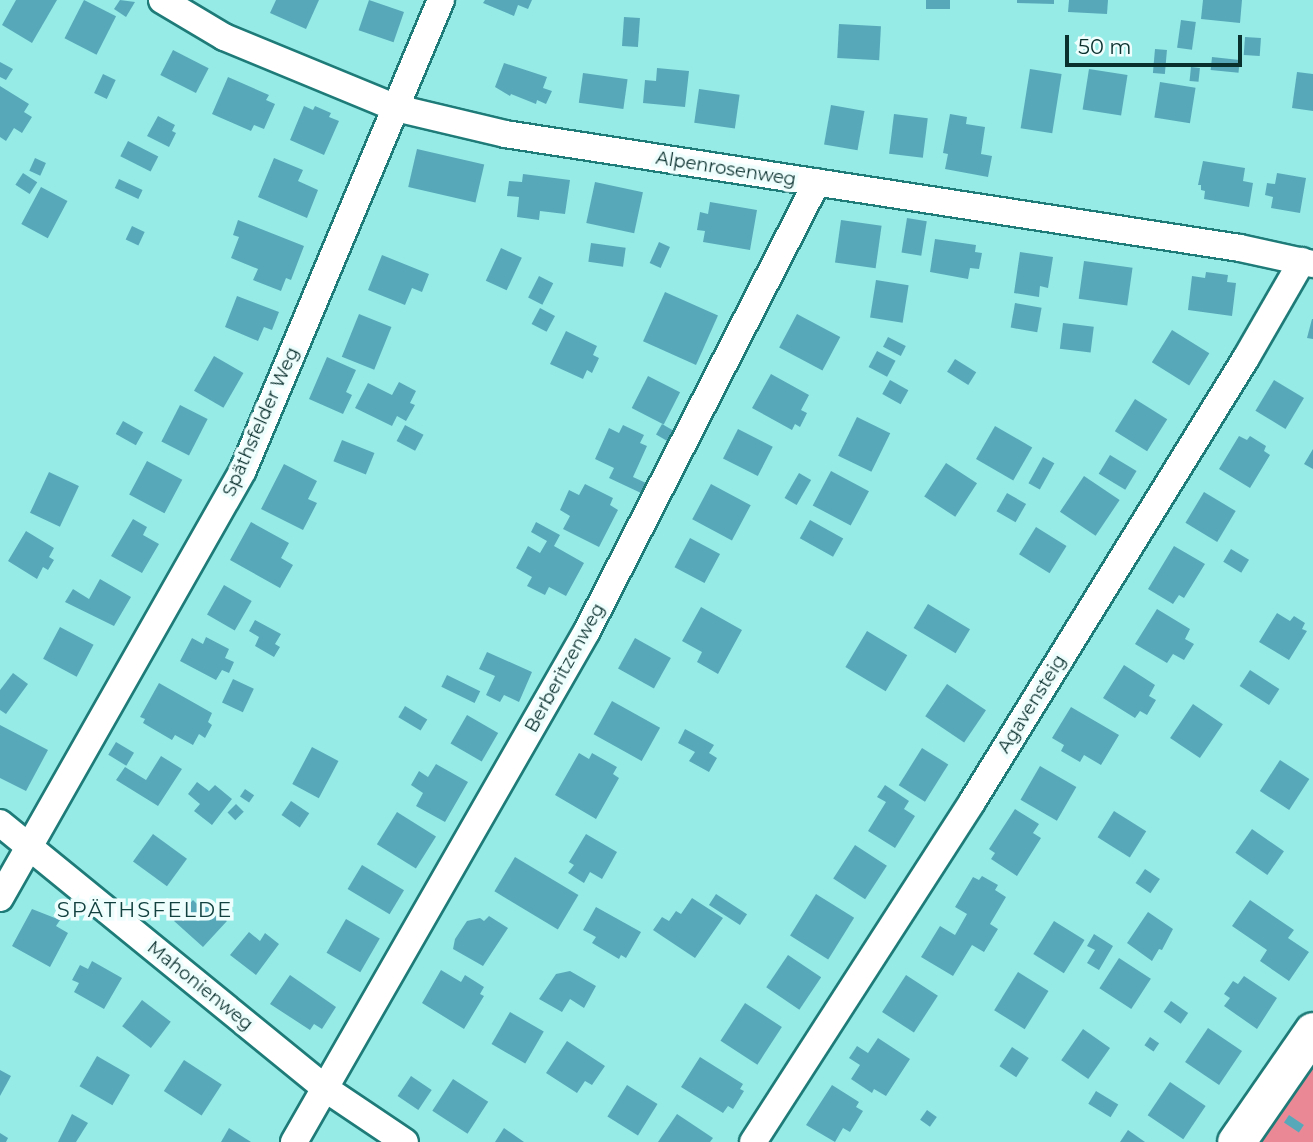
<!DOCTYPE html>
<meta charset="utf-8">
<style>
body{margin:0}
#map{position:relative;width:1313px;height:1142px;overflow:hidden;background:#96ebe7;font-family:Montserrat,sans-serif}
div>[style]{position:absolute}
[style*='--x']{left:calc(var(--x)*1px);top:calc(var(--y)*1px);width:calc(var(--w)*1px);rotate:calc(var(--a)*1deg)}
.green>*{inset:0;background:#eb8896}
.building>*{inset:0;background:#57a9b9;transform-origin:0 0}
.roads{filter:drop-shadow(2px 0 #1e7b78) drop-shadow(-2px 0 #1e7b78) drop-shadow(0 2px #1e7b78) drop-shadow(0 -2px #1e7b78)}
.street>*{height:26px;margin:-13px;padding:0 13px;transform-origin:13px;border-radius:13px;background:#fff}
.secondary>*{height:37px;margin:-18.5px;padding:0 18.5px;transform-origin:18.5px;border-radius:18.5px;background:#fff}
span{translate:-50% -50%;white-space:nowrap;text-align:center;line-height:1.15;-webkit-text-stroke:7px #eefefd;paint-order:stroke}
.street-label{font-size:18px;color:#0a302e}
.quarter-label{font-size:21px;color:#124140;letter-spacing:2px}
.scale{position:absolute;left:1065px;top:35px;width:177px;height:32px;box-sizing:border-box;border:4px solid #0a302e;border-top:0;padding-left:9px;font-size:21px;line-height:24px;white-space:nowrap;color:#0a302e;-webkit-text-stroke:5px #eefefd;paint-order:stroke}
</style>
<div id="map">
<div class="green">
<i style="clip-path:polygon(1313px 1067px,1313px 1142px,1262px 1142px)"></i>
</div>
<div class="building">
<i style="clip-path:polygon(16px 0,57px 0,32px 43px,2px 25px)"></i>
<i style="left:84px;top:0;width:36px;height:43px;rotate:27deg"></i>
<i style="clip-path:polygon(120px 0,135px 2px,126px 17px,114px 9px)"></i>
<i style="clip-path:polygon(276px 0,319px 0,306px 29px,270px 13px)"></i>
<i style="left:369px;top:0;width:37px;height:32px;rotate:19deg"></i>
<i style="clip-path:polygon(485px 0,532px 0,528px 9px,518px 5px,514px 16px,483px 3px)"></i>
<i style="left:926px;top:0;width:24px;height:9px"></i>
<i style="clip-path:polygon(1017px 0,1054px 0,1054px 4px,1017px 3px)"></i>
<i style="clip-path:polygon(1069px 0,1108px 0,1107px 14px,1068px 12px)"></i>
<i style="clip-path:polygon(1203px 0,1242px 0,1240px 23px,1201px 19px)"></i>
<i style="left:624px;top:17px;width:16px;height:29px;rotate:4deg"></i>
<i style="left:1181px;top:20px;width:15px;height:28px;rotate:8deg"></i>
<i style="left:839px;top:24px;width:42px;height:34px;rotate:3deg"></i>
<i style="left:1245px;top:37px;width:16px;height:18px;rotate:4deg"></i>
<i style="left:1155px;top:49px;width:12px;height:24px;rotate:5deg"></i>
<i style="left:173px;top:50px;width:40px;height:28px;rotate:27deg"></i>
<i style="left:1212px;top:57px;width:28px;height:13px;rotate:6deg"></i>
<i style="clip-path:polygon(0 62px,13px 69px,6px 80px,0 77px)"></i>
<i style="clip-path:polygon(504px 63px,547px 77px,543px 88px,552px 91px,546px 104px,537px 100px,536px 104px,511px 94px,510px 96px,495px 87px)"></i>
<i style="left:1191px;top:67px;width:9px;height:14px;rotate:6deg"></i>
<i style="clip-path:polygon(657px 68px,689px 71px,685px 107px,643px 103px,645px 80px,656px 81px)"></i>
<i style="left:1030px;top:69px;width:32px;height:60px;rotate:9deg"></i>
<i style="left:1089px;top:69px;width:39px;height:41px;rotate:9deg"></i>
<i style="clip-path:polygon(1297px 72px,1313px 74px,1313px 111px,1292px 108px)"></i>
<i style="left:583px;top:73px;width:45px;height:30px;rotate:8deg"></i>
<i style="left:103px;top:74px;width:14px;height:21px;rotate:25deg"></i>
<i style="clip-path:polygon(228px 77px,269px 95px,266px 100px,275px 104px,264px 129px,254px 125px,251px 131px,212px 114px)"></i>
<i style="left:1160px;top:82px;width:36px;height:36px;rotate:9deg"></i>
<i style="clip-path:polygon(0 86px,29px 104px,24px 112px,32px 117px,22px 133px,14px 128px,6px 141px,0 137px)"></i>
<i style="left:699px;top:89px;width:41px;height:34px;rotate:8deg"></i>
<i style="left:831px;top:105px;width:34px;height:40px;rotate:10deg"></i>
<i style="clip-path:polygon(304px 106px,313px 110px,315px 106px,331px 113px,329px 117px,339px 121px,324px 155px,290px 140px)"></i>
<i style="left:894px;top:114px;width:34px;height:40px;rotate:7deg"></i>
<i style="clip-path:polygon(950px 114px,967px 117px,966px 124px,985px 127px,981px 154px,992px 156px,988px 177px,945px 169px,948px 154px,943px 153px)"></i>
<i style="clip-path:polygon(158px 116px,175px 125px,172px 131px,176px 133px,169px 147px,147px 136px)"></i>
<i style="left:128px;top:141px;width:34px;height:17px;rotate:27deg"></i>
<i style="left:417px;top:149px;width:69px;height:39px;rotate:13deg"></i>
<i style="left:35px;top:158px;width:12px;height:14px;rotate:24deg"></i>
<i style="clip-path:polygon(274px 158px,303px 170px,298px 181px,318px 190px,307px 218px,258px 197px)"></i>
<i style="clip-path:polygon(1203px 161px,1245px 168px,1243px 181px,1253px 183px,1249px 207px,1204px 199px,1205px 191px,1201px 190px,1201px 185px,1198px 185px)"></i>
<i style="left:23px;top:173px;width:17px;height:14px;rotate:33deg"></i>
<i style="clip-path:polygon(1277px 173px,1306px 178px,1300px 213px,1271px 208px,1273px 197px,1265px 195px,1267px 183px,1275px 184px)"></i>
<i style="clip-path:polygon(523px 174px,570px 180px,565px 214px,540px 211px,539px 220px,517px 217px,519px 197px,507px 196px,509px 181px,522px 182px)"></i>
<i style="left:119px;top:179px;width:26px;height:10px;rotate:25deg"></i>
<i style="left:595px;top:182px;width:49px;height:42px;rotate:12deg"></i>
<i style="left:41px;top:187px;width:30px;height:42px;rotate:28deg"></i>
<i style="clip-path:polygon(710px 202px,757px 210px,750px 250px,703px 242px,705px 231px,697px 230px,700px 212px,708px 214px)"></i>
<i style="left:907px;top:218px;width:20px;height:35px;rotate:9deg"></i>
<i style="clip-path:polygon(238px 220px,304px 246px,291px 280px,286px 278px,281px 291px,253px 280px,258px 269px,231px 258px,239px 237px,233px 235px)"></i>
<i style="left:841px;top:220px;width:41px;height:43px;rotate:8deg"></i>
<i style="left:132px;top:226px;width:14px;height:15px;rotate:25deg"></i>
<i style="clip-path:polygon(935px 239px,976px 245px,975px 252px,982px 253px,979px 269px,970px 268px,968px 279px,930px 272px)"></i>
<i style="left:659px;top:242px;width:12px;height:23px;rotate:24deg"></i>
<i style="left:591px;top:243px;width:35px;height:19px;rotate:8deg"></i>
<i style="left:501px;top:248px;width:23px;height:36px;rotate:25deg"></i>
<i style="clip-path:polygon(1020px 252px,1053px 257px,1048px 288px,1040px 286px,1039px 297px,1014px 293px)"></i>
<i style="clip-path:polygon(382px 255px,429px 274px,422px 292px,412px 288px,405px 305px,368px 290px)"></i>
<i style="left:1084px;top:261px;width:49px;height:38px;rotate:8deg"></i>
<i style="clip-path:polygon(1206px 272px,1228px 275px,1227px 282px,1236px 283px,1232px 316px,1188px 310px,1192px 276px,1205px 278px)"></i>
<i style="left:539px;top:276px;width:16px;height:24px;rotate:27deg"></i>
<i style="left:876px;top:280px;width:33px;height:38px;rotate:9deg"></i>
<i style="left:665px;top:292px;width:58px;height:54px;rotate:24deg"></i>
<i style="clip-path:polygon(237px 296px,279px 312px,272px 330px,264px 327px,258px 341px,225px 327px)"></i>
<i style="left:1015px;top:303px;width:27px;height:25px;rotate:10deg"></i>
<i style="left:540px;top:308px;width:17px;height:18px;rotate:28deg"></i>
<i style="left:359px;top:314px;width:35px;height:46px;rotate:22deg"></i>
<i style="left:797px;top:314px;width:49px;height:38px;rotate:28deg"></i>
<i style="clip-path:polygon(1312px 319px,1313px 319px,1313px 339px,1307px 338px)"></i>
<i style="left:1063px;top:323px;width:31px;height:26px;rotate:7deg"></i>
<i style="left:1172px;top:330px;width:44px;height:38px;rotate:32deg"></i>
<i style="clip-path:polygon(566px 331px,597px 346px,593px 355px,599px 358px,592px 373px,587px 370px,583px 379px,550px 364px)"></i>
<i style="left:888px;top:337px;width:20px;height:11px;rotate:27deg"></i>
<i style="left:877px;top:351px;width:21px;height:18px;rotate:28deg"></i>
<i style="left:214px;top:356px;width:34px;height:40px;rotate:30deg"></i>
<i style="clip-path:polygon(327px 357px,356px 370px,346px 392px,352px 395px,343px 414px,309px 399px)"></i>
<i style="left:955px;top:359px;width:25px;height:15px;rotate:32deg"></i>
<i style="clip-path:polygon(771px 374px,809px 395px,801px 410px,807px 413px,800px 427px,795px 424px,792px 430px,752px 408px)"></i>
<i style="left:648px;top:376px;width:36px;height:36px;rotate:27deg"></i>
<i style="left:890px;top:380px;width:21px;height:16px;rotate:29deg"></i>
<i style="left:1274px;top:380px;width:35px;height:36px;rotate:31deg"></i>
<i style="clip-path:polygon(399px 382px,416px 391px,410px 403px,415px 405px,406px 421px,397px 416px,392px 426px,355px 408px,368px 383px,392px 395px)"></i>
<i style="left:1135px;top:399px;width:38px;height:38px;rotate:32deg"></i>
<i style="left:180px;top:405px;width:31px;height:41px;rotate:27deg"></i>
<i style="left:857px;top:417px;width:37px;height:43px;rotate:26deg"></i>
<i style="left:123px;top:421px;width:23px;height:15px;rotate:29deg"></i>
<i style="left:662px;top:424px;width:16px;height:12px;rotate:30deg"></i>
<i style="left:405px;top:425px;width:21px;height:18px;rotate:28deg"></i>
<i style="clip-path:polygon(623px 425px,644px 435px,640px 443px,647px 446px,633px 477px,646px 483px,641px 493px,609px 478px,614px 468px,595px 459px,609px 428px,619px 433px)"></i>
<i style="left:995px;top:426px;width:43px;height:38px;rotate:30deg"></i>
<i style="left:738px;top:429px;width:39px;height:33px;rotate:27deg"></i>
<i style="clip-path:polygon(1239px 436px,1247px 440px,1250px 436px,1266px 446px,1264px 451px,1270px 455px,1250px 488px,1219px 469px)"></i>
<i style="left:342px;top:440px;width:35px;height:23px;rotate:22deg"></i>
<i style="clip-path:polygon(1313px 449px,1313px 469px,1304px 464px)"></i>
<i style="left:1110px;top:455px;width:31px;height:22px;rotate:31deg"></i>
<i style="left:1043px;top:457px;width:13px;height:30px;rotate:29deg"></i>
<i style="left:147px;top:461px;width:40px;height:38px;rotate:28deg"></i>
<i style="left:946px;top:463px;width:37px;height:40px;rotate:33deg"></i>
<i style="clip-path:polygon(284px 464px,317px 481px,308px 499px,317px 503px,303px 530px,261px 509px)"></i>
<i style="left:831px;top:471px;width:43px;height:39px;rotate:28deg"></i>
<i style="left:49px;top:472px;width:33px;height:45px;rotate:25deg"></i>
<i style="left:799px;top:473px;width:14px;height:29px;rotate:30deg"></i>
<i style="left:1084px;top:476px;width:43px;height:43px;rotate:34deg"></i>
<i style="clip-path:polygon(585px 484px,613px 498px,610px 505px,618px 510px,599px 547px,563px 529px,570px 516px,560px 510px,569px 490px,579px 495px)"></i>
<i style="left:711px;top:484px;width:45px;height:40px;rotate:28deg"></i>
<i style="left:1204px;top:492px;width:37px;height:36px;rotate:31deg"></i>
<i style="left:1007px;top:493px;width:22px;height:21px;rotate:30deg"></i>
<i style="clip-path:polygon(133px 519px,147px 527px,143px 535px,159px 544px,142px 573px,111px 556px)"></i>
<i style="left:810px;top:520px;width:38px;height:21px;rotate:29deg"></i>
<i style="clip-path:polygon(251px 522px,289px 543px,281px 558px,293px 565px,280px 588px,230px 560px)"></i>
<i style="clip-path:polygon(536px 522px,560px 535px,554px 546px,584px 563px,566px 596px,549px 587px,545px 595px,527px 586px,532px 577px,516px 568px,528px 546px,540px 553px,547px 541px,531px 532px)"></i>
<i style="left:1036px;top:527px;width:36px;height:32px;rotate:32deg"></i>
<i style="clip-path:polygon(26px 531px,54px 548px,49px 557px,54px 560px,48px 570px,43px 567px,37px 579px,8px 561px)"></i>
<i style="left:690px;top:538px;width:34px;height:33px;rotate:28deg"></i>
<i style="clip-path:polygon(1174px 546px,1205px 564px,1184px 598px,1179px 595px,1173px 604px,1148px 589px)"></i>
<i style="left:1231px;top:549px;width:21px;height:15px;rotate:31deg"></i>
<i style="clip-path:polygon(100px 579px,131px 597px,114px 626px,65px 602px,73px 589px,89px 599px)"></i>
<i style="left:224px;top:585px;width:32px;height:34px;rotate:30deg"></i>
<i style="left:928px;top:604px;width:49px;height:28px;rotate:31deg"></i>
<i style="clip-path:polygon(701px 607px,742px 630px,718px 674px,697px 662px,702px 652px,682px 641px)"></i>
<i style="clip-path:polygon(1157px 609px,1190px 629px,1185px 639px,1194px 644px,1184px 660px,1173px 654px,1167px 663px,1135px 644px)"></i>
<i style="clip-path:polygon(1277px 613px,1290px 621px,1294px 616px,1305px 623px,1302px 629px,1307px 631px,1289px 660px,1259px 642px)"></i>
<i style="clip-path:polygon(255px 620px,281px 634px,275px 644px,280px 647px,274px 657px,255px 646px,259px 637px,249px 631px)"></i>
<i style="left:60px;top:627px;width:38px;height:36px;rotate:28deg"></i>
<i style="left:867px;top:631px;width:47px;height:42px;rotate:31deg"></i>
<i style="clip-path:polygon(206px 637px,229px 649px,225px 658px,234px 662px,229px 673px,222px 670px,216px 680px,180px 661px,192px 638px,203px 644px)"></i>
<i style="left:635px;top:638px;width:41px;height:35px;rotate:29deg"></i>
<i style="clip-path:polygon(487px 652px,532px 672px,519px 702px,504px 695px,500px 702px,486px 695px,495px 676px,479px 669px)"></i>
<i style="clip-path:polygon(1124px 665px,1155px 685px,1149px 696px,1156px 700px,1147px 715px,1140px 711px,1135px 718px,1103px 698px)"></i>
<i style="left:1250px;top:670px;width:35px;height:19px;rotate:33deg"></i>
<i style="clip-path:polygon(13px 673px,28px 684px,6px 714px,0 710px,0 690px)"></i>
<i style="left:447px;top:675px;width:37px;height:13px;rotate:26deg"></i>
<i style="left:233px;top:679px;width:23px;height:26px;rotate:25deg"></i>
<i style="clip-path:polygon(159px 683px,212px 713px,208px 722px,212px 725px,205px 738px,199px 734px,193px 745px,175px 735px,172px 740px,143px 723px,145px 719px,140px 717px)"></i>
<i style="left:947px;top:684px;width:47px;height:39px;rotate:34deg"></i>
<i style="left:612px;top:701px;width:55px;height:38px;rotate:29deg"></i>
<i style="left:1193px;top:704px;width:36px;height:41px;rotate:34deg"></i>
<i style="left:405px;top:706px;width:26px;height:13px;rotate:31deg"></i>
<i style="clip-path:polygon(1071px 707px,1119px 735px,1101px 765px,1084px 755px,1080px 762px,1061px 751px,1064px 745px,1052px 738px)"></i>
<i style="left:467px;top:715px;width:36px;height:33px;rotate:30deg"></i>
<i style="clip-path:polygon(0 725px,48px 750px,26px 791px,0 778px)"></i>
<i style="clip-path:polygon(685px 729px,714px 745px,709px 753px,717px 758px,709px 772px,689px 761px,695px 752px,678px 743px)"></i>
<i style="left:116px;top:742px;width:21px;height:15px;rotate:31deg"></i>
<i style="left:312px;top:747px;width:30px;height:42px;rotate:28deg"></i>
<i style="left:922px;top:748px;width:31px;height:44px;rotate:32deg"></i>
<i style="clip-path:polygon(579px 753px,589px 759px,592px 753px,617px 767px,613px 774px,619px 778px,596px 819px,555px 795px)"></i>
<i style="clip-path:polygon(161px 756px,182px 769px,158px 806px,116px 780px,125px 767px,146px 780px)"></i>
<i style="left:1280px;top:760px;width:35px;height:37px;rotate:33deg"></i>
<i style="clip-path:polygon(436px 764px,468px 782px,445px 822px,416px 806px,423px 793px,411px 785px,419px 771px,428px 777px)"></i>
<i style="left:1040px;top:766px;width:42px;height:39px;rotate:30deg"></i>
<i style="clip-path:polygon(197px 782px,209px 791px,215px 785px,232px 799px,212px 825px,194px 811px,200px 804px,188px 794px)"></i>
<i style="clip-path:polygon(885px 785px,909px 801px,904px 809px,915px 816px,895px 848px,868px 831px,886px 802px,877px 797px)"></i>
<i style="left:245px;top:789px;width:11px;height:9px;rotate:34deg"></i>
<i style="left:291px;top:801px;width:22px;height:17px;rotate:34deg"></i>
<i style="left:236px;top:804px;width:11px;height:12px;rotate:45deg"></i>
<i style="clip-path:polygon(1015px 809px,1039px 824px,1033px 833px,1041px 838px,1017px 876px,991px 859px,995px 853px,989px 849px)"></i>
<i style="left:1114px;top:811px;width:38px;height:31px;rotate:32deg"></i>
<i style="left:397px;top:812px;width:46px;height:38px;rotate:32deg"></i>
<i style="left:1252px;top:829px;width:39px;height:29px;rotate:35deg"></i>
<i style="left:153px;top:834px;width:42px;height:34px;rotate:36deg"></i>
<i style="clip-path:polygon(586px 834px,617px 852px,602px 879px,590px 872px,584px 883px,568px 873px,574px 865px,569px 862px)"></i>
<i style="left:855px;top:845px;width:38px;height:40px;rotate:33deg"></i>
<i style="left:515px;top:857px;width:74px;height:40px;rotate:31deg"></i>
<i style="left:362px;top:865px;width:49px;height:28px;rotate:31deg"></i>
<i style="left:1145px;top:869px;width:18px;height:17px;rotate:34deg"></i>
<i style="clip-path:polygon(982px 876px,998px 885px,995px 890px,1006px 897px,990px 924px,998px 929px,984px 952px,972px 945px,953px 976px,921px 957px,940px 926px,955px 935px,967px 914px,955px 907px,973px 877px,979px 880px)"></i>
<i style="left:716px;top:894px;width:37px;height:13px;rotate:33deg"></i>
<i style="left:816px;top:894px;width:45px;height:49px;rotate:32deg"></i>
<i style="clip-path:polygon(692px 898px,723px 918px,695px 958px,653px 930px,662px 917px,669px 921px,676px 911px,681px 914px)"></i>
<i style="clip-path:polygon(202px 899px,227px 921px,203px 947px,174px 921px,193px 900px,197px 904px)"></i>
<i style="clip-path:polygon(1250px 900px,1294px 930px,1288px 938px,1309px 952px,1289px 981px,1260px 961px,1267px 950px,1232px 926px)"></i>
<i style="clip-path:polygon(596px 907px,641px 932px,626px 958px,621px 955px,619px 959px,592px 943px,596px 937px,583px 930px)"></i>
<i style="clip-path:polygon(32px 909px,60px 920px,56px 926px,68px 933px,50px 967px,12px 946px)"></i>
<i style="clip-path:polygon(1148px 912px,1173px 929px,1162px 950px,1159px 949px,1152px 961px,1127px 943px)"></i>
<i style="clip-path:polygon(489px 916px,508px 928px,483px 966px,453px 949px,455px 939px,467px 921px,480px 918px,484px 921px)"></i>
<i style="left:346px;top:919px;width:39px;height:39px;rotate:30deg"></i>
<i style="left:1054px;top:921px;width:36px;height:39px;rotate:32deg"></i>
<i style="clip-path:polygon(249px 932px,260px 941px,265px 933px,279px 944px,256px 975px,230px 955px)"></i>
<i style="clip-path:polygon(1094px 934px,1113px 946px,1099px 970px,1087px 963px,1095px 950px,1087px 946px)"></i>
<i style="left:788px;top:955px;width:40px;height:39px;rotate:34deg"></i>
<i style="left:1119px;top:958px;width:38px;height:36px;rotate:33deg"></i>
<i style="clip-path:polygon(92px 961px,122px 978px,104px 1009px,74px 992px,79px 983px,72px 980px,80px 965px,88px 969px)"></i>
<i style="clip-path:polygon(441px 970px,461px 982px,465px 975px,484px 987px,480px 994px,484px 996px,464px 1029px,422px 1003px)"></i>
<i style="clip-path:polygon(570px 971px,596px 986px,584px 1008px,570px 999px,562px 1012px,539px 999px,556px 974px)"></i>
<i style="left:1018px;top:972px;width:36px;height:45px;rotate:32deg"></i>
<i style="clip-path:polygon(290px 975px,336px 1007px,322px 1029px,314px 1024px,310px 1030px,270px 1004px)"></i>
<i style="left:906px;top:975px;width:38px;height:44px;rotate:33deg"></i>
<i style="clip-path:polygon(1244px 976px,1277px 998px,1257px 1029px,1224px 1006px,1230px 998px,1224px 994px,1233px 981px,1238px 984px)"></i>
<i style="left:142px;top:1000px;width:36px;height:33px;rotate:37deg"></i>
<i style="left:1171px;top:1001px;width:21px;height:13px;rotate:35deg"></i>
<i style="left:745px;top:1003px;width:44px;height:45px;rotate:33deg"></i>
<i style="left:510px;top:1012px;width:39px;height:37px;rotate:30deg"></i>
<i style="left:1208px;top:1028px;width:41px;height:41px;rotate:34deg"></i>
<i style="left:1083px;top:1029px;width:33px;height:38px;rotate:35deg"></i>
<i style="left:1150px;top:1037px;width:11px;height:10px;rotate:34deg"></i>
<i style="clip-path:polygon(878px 1038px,910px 1059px,886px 1096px,874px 1089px,872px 1093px,851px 1079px,860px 1065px,849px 1058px,857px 1046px,868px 1053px)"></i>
<i style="clip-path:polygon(567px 1041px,605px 1066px,592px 1085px,585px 1081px,577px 1093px,546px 1073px)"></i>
<i style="left:1012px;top:1047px;width:20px;height:23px;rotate:33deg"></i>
<i style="left:97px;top:1056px;width:38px;height:35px;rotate:30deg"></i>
<i style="clip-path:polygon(700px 1057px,743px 1084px,740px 1089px,744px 1091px,733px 1109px,728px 1106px,723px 1113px,681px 1087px)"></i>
<i style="left:184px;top:1060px;width:45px;height:37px;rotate:33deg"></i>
<i style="clip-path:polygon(0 1070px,11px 1076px,0 1096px)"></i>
<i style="left:411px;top:1076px;width:25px;height:24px;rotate:34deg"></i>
<i style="left:453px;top:1079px;width:42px;height:38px;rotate:33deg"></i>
<i style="left:1170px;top:1082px;width:43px;height:40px;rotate:34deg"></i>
<i style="left:627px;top:1085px;width:36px;height:37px;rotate:32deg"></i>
<i style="clip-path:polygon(832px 1085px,859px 1102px,856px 1107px,863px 1111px,850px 1132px,843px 1128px,835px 1142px,806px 1125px)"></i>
<i style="left:1096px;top:1091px;width:26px;height:15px;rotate:31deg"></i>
<i style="left:927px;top:1110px;width:12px;height:12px;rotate:35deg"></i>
<i style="clip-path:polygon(72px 1114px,88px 1123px,76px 1142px,58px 1142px)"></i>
<i style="clip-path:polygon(677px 1114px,713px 1138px,710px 1142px,658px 1142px)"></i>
<i style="left:1289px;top:1115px;width:18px;height:9px;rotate:34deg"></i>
<i style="clip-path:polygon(229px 1128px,251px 1142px,221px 1142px)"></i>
<i style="clip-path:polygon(504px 1128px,524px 1142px,495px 1142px)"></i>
<i style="clip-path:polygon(1128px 1130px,1145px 1142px,1120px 1142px)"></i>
<i style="clip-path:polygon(0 1133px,8px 1138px,6px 1142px,0 1142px)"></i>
</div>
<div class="roads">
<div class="street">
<i style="--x:162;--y:0;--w:72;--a:30.8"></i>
<i style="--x:224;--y:37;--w:186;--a:22.4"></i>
<i style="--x:396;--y:108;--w:112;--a:13.4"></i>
<i style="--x:505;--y:134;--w:744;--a:8.82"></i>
<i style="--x:1240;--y:248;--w:75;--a:12.4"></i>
<i style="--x:0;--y:823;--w:421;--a:39.2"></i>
<i style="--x:326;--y:1089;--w:95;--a:33.9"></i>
<i style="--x:0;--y:898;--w:492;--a:-60.4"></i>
<i style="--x:243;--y:470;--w:510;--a:-67.16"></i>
<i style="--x:294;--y:1142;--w:589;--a:-60.17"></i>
<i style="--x:587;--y:631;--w:504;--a:-62.88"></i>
<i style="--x:753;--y:1142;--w:404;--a:-57.2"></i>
<i style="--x:972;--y:802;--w:522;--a:-58.32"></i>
<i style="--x:1246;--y:358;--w:112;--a:-60"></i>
</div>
<div class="secondary">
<i style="--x:1236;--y:1142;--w:135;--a:-55.3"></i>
</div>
</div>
<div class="street-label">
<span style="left:726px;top:169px;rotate:9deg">Alpenrosenweg</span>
<span style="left:261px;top:422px;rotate:-66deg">Späthsfelder Weg</span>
<span style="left:565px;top:668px;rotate:-61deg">Berberitzenweg</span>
<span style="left:1032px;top:704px;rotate:-58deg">Agavensteig</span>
<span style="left:200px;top:986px;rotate:39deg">Mahonienweg</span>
</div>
<div class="quarter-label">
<span style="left:145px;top:910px">SPÄTHSFELDE</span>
</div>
<div class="scale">50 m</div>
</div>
